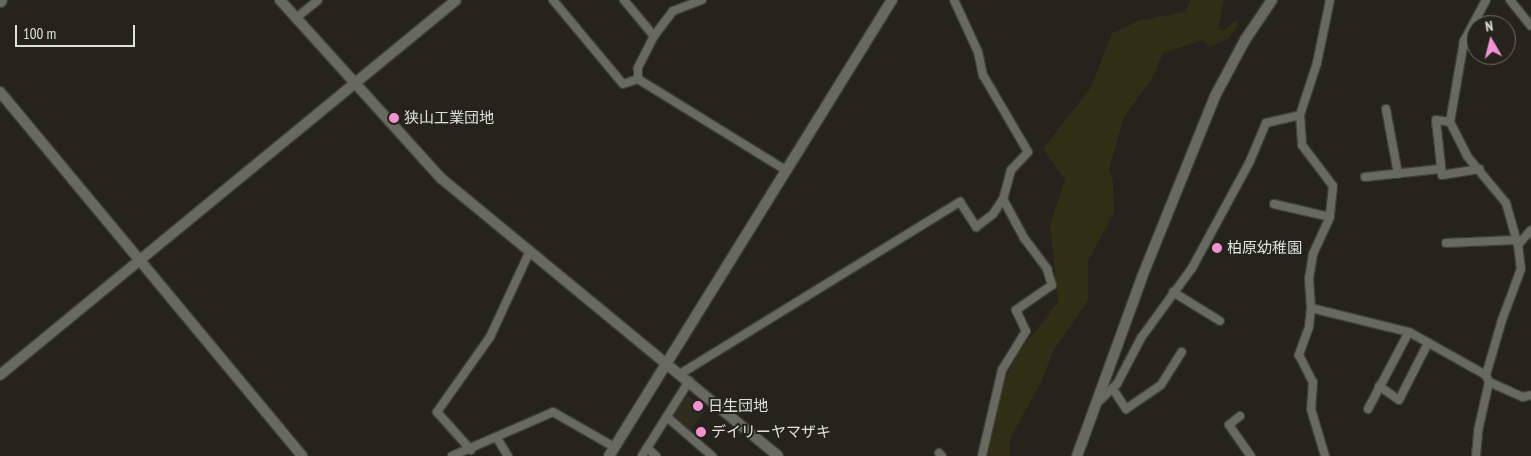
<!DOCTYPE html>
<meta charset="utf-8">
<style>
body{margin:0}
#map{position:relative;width:1531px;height:456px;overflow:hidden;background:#24241c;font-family:"PT Sans Narrow","Noto Sans JP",sans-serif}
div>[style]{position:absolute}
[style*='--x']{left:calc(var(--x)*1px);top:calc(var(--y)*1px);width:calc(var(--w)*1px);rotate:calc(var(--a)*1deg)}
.built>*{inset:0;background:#2c2d1e}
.green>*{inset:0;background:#2e2f14}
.roads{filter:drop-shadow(1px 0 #3f4039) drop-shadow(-1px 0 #3f4039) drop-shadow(0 1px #3f4039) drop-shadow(0 -1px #3f4039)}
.minor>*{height:8px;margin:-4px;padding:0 4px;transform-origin:4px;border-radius:4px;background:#68695f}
.tertiary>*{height:10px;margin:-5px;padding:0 5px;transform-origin:5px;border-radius:5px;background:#68695f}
.secondary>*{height:11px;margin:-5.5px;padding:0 5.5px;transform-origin:5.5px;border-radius:5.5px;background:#68695f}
.dots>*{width:14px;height:14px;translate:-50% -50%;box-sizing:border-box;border:2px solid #24241c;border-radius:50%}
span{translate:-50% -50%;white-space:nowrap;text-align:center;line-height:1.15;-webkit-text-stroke:4px #24241c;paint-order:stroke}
.poi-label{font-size:15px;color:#dfe0da}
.left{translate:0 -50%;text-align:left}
.north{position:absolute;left:1466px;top:15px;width:50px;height:50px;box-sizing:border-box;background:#24241c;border:1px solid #6f6f68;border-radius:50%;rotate:352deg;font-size:14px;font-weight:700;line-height:20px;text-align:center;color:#dfe0da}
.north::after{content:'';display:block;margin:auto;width:18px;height:22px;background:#f491d3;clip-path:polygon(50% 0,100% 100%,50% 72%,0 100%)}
.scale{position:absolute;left:15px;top:25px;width:120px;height:22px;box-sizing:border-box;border:2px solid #dfe0da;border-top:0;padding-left:6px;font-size:15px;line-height:18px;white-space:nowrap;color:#dfe0da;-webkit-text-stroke:4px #24241c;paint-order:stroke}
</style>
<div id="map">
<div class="built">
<i style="clip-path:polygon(686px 394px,706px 410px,688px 433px,672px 417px)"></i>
</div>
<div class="green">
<i style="clip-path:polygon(1191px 0,1224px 0,1218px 29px,1223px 31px,1236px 20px,1238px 25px,1229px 38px,1210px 47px,1203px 40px,1163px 53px,1152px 79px,1124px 117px,1109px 169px,1113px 182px,1114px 213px,1088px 261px,1088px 301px,1053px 351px,1042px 381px,1010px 438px,1010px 456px,985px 456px,1006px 376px,1020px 351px,1058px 302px,1050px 225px,1065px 180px,1043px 149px,1091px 87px,1112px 33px,1138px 21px,1185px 12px)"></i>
</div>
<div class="roads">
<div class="minor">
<i style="--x:553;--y:0;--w:109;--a:50.2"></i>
<i style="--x:623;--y:84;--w:16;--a:-18"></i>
<i style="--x:624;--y:0;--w:47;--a:50.2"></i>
<i style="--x:654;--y:36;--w:36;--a:117"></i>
<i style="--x:638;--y:68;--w:11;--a:90"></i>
<i style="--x:638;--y:79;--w:175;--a:31.7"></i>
<i style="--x:954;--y:0;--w:57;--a:65.2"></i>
<i style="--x:978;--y:52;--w:24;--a:78"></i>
<i style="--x:983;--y:75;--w:89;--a:59.7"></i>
<i style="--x:1028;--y:152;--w:25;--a:133"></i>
<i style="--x:1011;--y:170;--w:30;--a:105"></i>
<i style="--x:1330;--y:0;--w:64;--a:101.7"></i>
<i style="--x:1317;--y:63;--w:55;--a:108.1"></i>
<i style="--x:1300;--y:115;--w:30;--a:86"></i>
<i style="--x:1302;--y:145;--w:51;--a:52.9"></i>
<i style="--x:1333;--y:186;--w:31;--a:96"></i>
<i style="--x:1330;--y:217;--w:41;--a:114.7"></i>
<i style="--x:1313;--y:254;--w:25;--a:99"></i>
<i style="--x:1309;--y:279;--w:29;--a:86"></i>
<i style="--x:1311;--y:308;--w:101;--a:13.8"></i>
<i style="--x:1409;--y:332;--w:88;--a:29.2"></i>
<i style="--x:1486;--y:375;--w:8;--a:67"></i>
<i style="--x:1489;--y:382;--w:37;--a:24"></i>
<i style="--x:1523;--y:397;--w:8;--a:-14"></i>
<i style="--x:1486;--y:0;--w:47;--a:118.2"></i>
<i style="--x:1464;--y:41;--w:82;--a:99.8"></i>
<i style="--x:1450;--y:122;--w:38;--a:63"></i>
<i style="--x:1467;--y:156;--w:61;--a:50.3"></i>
<i style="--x:1506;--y:203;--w:44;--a:74.1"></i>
<i style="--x:1518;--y:245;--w:24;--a:83"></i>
<i style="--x:1521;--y:269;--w:54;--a:110.4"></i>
<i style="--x:1502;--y:320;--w:57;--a:106.2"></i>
<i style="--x:1510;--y:0;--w:33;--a:51"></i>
<i style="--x:296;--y:18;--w:28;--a:-39"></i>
<i style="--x:654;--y:36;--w:31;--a:-53"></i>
<i style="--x:673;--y:11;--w:31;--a:-21"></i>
<i style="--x:1386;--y:109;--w:66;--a:79.5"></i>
<i style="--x:1450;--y:122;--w:14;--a:-172"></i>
<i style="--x:1436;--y:120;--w:55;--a:83.8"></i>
<i style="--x:1442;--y:175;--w:38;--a:-9"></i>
<i style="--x:1365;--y:177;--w:75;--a:-6.1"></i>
<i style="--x:1274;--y:204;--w:57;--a:13.1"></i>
<i style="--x:1446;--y:243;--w:70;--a:-2.5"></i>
<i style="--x:1518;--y:245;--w:20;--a:-49"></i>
<i style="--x:1173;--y:292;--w:55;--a:31.7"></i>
<i style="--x:1311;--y:308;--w:19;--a:96"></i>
<i style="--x:1309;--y:327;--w:30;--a:110"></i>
<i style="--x:1299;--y:355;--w:30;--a:63"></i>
<i style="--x:1313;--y:382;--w:27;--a:94"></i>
<i style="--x:1311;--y:409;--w:49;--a:73.4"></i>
<i style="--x:680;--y:374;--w:329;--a:-31.6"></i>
<i style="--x:960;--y:202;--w:30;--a:57"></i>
<i style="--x:976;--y:227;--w:21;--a:-37"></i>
<i style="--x:993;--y:214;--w:18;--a:-56"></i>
<i style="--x:1003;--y:199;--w:44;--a:61.7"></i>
<i style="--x:1024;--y:238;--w:39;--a:53"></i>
<i style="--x:1047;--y:269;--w:17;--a:73"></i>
<i style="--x:1052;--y:285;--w:44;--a:145.2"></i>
<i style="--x:1016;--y:310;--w:23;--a:65"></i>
<i style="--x:1026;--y:331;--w:46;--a:121.6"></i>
<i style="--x:1002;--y:370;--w:88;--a:103.1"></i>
<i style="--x:1379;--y:386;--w:24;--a:35"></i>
<i style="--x:1399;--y:400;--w:62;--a:-63"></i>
<i style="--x:1113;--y:389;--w:24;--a:57"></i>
<i style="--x:1126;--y:409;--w:42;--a:-34.4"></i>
<i style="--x:1161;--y:385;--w:39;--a:-58"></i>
<i style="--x:1095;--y:405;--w:30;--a:-44"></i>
<i style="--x:1117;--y:384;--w:52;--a:-62.4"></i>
<i style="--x:1141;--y:338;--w:87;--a:-53.9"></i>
<i style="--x:1192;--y:268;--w:122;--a:-61.5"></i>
<i style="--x:1250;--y:161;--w:41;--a:-67.2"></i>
<i style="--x:1266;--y:123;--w:35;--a:-13"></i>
<i style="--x:1368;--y:409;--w:87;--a:-62"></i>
<i style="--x:1240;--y:416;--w:14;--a:141"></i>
<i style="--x:1229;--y:425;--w:38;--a:55"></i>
<i style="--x:667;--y:417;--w:60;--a:40.9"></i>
<i style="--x:497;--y:438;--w:21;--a:59"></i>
<i style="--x:647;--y:448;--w:12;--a:42"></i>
<i style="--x:471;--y:450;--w:51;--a:-131.8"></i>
<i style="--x:437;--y:412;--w:92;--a:-54.8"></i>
<i style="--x:490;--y:337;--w:93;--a:-65.1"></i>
<i style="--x:939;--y:453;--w:4;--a:45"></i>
<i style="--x:452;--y:456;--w:110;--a:-23.5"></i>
<i style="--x:553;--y:412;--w:70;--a:29.8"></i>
<i style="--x:642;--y:456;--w:89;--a:-57.9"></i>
<i style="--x:1476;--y:456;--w:25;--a:-85"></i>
<i style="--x:1478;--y:431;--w:50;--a:-77.3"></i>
</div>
<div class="tertiary">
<i style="--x:280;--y:0;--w:241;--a:47.9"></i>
<i style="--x:442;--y:179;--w:435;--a:39.5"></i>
<i style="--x:0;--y:92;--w:473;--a:50.3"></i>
<i style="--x:0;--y:375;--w:590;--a:-39.43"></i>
<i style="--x:609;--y:456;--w:537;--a:-58.18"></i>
<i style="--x:1077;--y:456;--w:190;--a:-70"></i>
<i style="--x:1142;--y:277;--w:195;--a:-68"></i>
<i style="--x:1215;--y:96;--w:64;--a:-61.8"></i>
<i style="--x:1245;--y:40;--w:48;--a:-56"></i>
</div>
<div class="secondary">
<i style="--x:0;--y:1;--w:1;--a:-45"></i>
</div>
</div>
<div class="dots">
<i style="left:394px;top:118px;background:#f491d3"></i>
<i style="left:1217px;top:248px;background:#f491d3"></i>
<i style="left:698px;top:406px;background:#f491d3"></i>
<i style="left:701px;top:432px;background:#f491d3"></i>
</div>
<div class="poi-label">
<span class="left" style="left:404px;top:118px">狭山工業団地</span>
<span class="left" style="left:1227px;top:248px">柏原幼稚園</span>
<span class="left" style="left:708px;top:406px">日生団地</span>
<span class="left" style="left:711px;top:432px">デイリーヤマザキ</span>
</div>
<div class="north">N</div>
<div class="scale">100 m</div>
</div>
